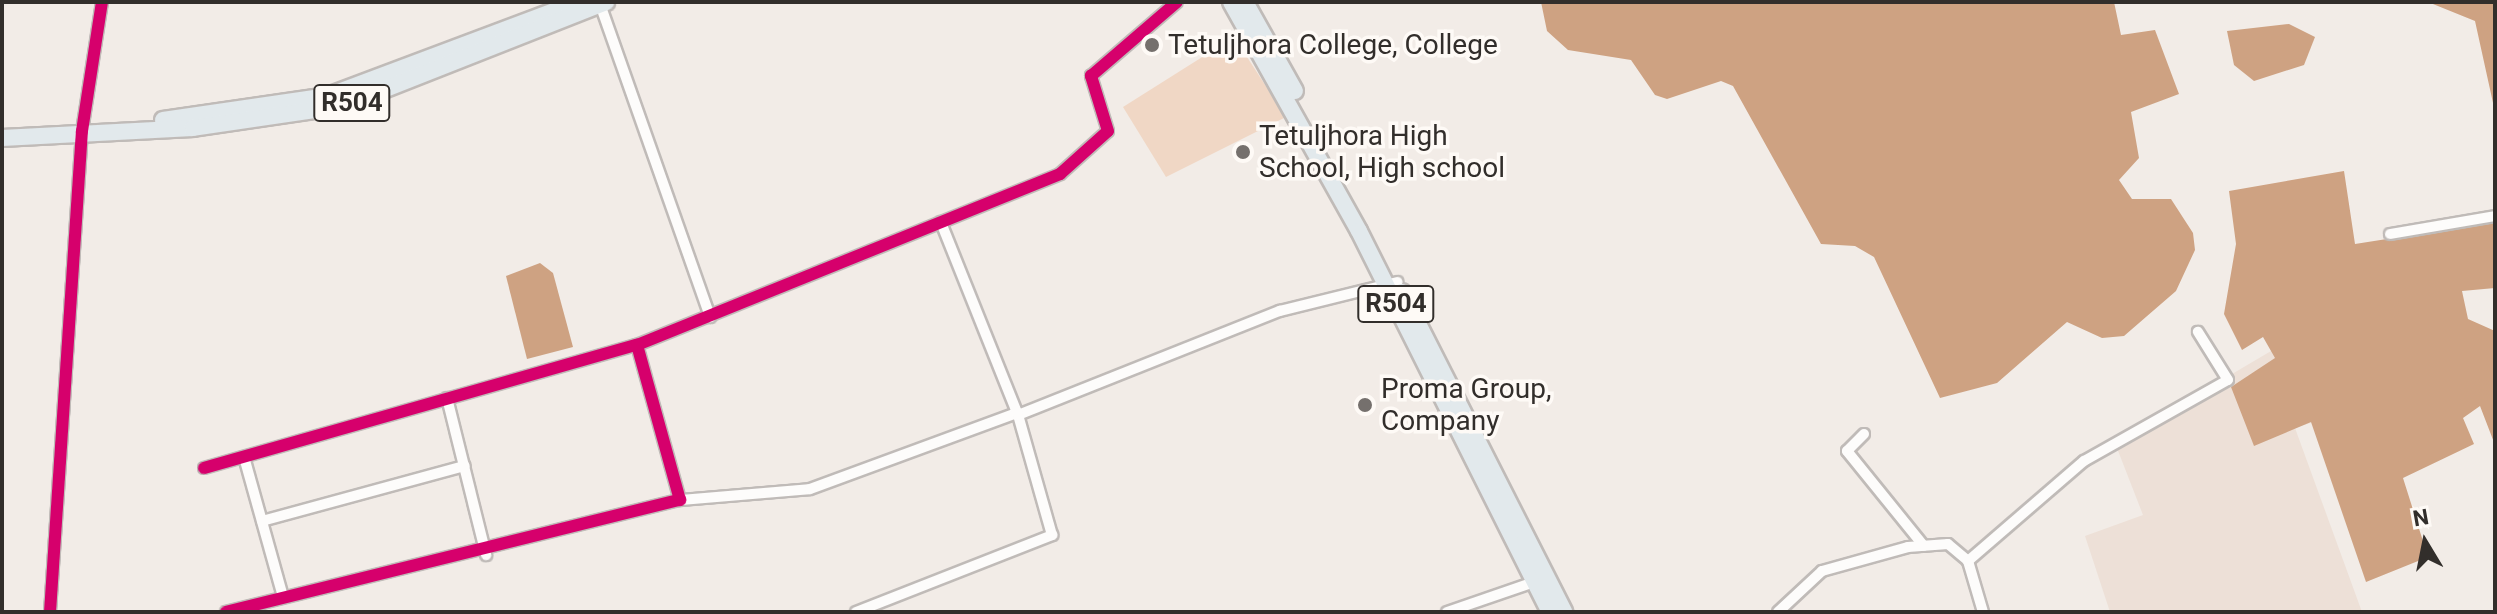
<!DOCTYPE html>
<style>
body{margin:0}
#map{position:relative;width:2497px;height:614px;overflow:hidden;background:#f2ece7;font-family:Roboto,sans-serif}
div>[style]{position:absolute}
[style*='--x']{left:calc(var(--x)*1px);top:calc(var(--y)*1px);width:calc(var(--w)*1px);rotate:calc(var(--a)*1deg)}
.built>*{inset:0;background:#ede0d7}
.green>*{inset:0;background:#f0d7c5}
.water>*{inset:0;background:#cea282}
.roads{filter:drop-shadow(2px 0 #c0bbb8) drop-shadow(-2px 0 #c0bbb8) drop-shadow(0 2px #c0bbb8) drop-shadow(0 -2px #c0bbb8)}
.minor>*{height:10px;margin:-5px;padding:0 5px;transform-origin:5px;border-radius:5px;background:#fdfcfb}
.primary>*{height:16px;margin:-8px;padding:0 8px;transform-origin:8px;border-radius:8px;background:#e2e9ec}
.cycleway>*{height:12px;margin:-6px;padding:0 6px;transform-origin:6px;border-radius:6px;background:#d6006c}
.dots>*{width:22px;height:22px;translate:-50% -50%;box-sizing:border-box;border:4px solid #fefaf6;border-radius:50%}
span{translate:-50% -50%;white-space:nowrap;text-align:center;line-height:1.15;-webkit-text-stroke:7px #fefaf6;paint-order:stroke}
.shield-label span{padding:2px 6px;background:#fefaf6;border:2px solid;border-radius:6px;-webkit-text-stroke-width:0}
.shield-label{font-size:26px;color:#322e2b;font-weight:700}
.poi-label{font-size:28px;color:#322e2b}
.left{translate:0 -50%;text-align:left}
.frame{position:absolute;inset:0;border:4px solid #322e2b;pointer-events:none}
.north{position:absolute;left:2385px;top:502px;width:80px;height:80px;-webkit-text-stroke:6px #fefaf6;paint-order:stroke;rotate:350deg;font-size:22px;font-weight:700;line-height:32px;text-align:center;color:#322e2b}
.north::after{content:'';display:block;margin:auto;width:28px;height:36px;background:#322e2b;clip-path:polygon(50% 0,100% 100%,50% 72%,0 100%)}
</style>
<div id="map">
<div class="built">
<i style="clip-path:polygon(2288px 341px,2332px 416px,2295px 428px,2362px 612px,2110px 612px,2085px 536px,2143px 515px,2115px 443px)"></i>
</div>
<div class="green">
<i style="clip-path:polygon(1234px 37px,1286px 117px,1166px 177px,1123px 107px)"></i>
</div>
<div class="water">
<i style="clip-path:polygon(1541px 2px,2114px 2px,2121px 35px,2155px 30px,2179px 94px,2131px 112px,2139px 158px,2119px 180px,2132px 199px,2171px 199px,2193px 233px,2195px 250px,2176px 291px,2124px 336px,2102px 338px,2067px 322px,1997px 383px,1940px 398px,1874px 257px,1855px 246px,1821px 244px,1733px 86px,1721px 81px,1667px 99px,1655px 95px,1631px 60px,1568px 50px,1547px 31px)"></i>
<i style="clip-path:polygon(2428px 2px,2495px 2px,2495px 112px,2475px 21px)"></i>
<i style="clip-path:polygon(2289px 24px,2315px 37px,2304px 65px,2254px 81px,2234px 65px,2227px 31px)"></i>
<i style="clip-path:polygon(2344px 171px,2355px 244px,2495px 222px,2495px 288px,2462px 291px,2468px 319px,2495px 331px,2495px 445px,2480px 406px,2463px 418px,2474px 444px,2403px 478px,2428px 557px,2366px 582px,2311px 422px,2254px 446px,2231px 387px,2275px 358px,2263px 337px,2242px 350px,2224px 314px,2236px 244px,2229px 191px)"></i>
<i style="clip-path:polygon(540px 263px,553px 273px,573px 347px,527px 359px,506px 276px)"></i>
</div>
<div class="roads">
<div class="minor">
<i style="--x:600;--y:4;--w:332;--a:70.6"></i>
<i style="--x:2390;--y:234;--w:107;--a:-9.7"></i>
<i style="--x:447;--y:398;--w:162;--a:76"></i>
<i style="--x:1018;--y:415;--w:282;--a:-21.7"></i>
<i style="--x:1280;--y:311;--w:121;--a:-13.9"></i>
<i style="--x:1864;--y:434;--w:24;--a:135"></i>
<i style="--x:1847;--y:451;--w:122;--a:51"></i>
<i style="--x:244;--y:457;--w:145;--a:74.4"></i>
<i style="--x:204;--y:468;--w:450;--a:-15.9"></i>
<i style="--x:637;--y:345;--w:456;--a:-22"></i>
<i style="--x:1060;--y:174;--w:64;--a:-41.9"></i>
<i style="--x:1108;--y:131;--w:58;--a:-107.2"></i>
<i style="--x:1091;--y:76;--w:113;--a:-40.7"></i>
<i style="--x:680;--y:500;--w:130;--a:-4.8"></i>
<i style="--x:810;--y:489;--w:221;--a:-20.2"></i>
<i style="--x:262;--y:521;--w:210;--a:-15.2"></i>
<i style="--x:1968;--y:561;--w:53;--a:73.6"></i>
<i style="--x:50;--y:612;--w:482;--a:-86.2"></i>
<i style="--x:82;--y:131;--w:131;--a:-81.2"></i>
<i style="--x:226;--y:612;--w:468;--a:-13.9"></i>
<i style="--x:680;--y:500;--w:161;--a:-105.5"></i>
<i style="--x:856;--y:612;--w:211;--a:-21.4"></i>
<i style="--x:1052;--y:535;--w:125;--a:-105.8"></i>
<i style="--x:1018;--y:415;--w:208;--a:-111.8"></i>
<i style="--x:1447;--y:612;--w:95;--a:-19"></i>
<i style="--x:1778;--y:612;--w:60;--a:-43"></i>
<i style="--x:1822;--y:571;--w:89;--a:-15.6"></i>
<i style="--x:1908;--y:547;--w:40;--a:-4.3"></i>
<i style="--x:1948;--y:544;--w:26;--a:40"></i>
<i style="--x:1968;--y:561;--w:153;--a:-40.8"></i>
<i style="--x:2084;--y:461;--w:165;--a:-29.4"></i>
<i style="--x:2228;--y:380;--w:57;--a:-122"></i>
</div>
<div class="primary">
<i style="--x:1231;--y:2;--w:262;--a:60.8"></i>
<i style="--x:1359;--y:231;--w:426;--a:63.4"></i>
<i style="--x:1245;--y:2;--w:102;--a:60.7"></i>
<i style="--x:163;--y:120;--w:167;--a:-8.3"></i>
<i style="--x:328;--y:96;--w:262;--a:-20.6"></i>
<i style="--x:2;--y:138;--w:191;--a:-3"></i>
<i style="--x:193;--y:128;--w:151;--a:-8.4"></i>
<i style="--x:342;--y:106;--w:284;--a:-21.5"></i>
<i style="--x:1402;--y:292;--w:359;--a:63.1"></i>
</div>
</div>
<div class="cycleway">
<i style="--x:204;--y:468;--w:450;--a:-15.9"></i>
<i style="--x:637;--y:345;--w:456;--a:-22"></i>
<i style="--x:1060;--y:174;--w:64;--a:-41.9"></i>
<i style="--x:1108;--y:131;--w:58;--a:-107.2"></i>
<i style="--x:1091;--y:76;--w:113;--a:-40.7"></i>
<i style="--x:50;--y:612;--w:482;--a:-86.2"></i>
<i style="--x:82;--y:131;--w:131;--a:-81.2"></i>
<i style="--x:226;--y:612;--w:468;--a:-13.9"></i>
<i style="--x:680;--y:500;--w:161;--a:-105.5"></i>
</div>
<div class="dots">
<i style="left:1152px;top:45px;background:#75706d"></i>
<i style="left:1243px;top:152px;background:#75706d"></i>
<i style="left:1365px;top:405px;background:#75706d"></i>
</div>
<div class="shield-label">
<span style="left:352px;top:103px">R504</span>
<span style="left:1396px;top:304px">R504</span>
</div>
<div class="poi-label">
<span class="left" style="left:1168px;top:45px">Tetuljhora College, College</span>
<span class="left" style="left:1259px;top:152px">Tetuljhora High<br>School, High school</span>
<span class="left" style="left:1381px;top:405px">Proma Group,<br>Company</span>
</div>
<div class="frame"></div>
<div class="north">N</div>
</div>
